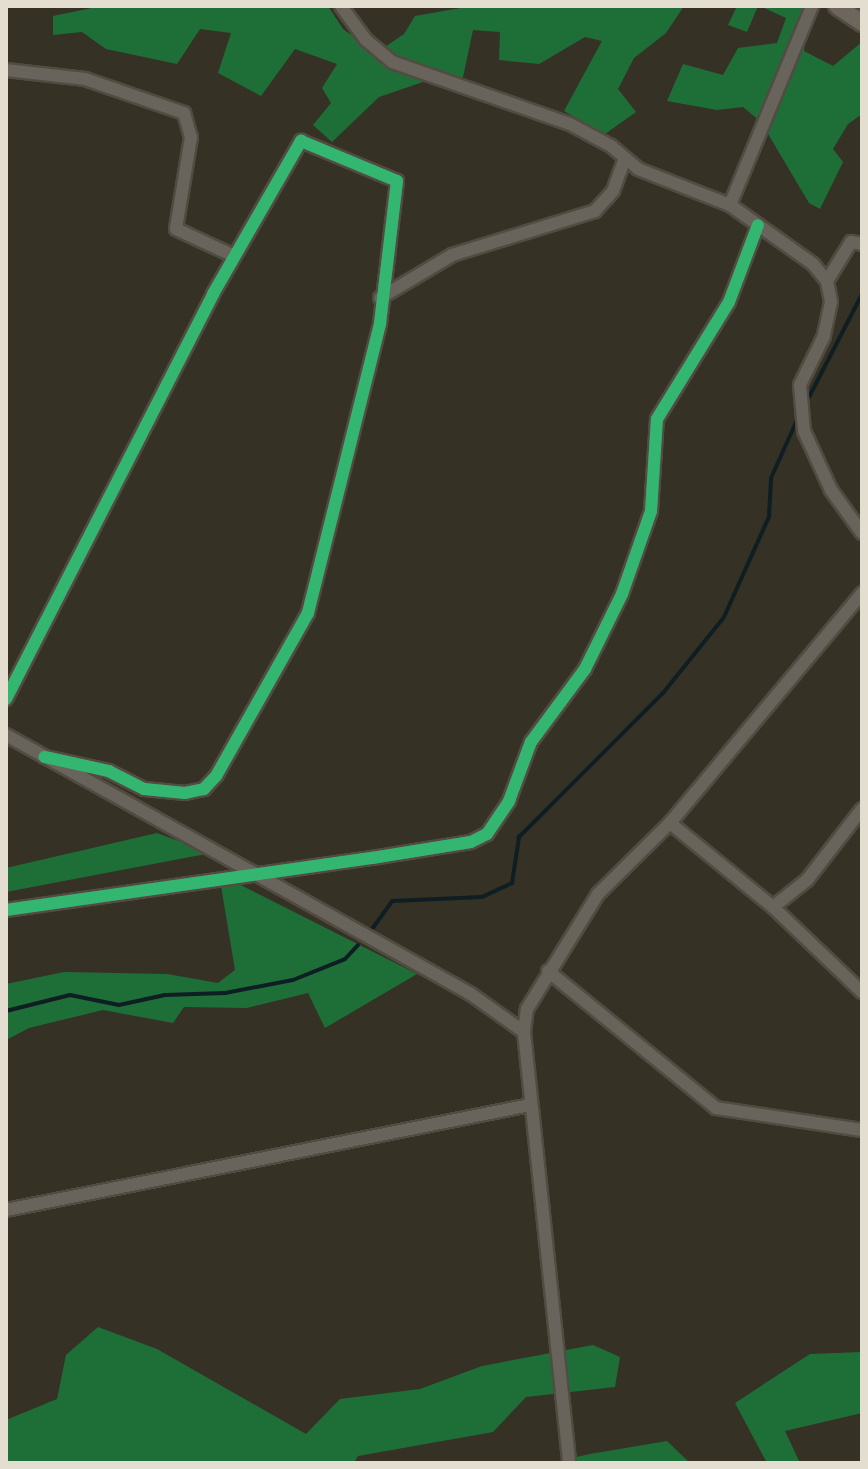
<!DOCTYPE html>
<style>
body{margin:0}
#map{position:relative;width:868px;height:1469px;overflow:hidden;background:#363125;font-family:Montserrat,sans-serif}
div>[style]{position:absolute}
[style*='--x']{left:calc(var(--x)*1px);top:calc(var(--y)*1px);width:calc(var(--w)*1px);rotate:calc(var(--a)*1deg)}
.forest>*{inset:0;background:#1e6f37}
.stream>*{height:4px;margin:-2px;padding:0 2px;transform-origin:2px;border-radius:2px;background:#0e1e22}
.roads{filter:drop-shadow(2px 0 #514c41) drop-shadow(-2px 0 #514c41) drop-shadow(0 2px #514c41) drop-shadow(0 -2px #514c41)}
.minor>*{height:12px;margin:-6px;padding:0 6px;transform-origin:6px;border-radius:6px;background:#68635b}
.major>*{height:16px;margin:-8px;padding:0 8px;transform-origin:8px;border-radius:8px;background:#6e655d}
.cycleway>*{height:12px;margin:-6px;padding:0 6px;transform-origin:6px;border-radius:6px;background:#33b770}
span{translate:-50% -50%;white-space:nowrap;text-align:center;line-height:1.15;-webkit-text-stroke:8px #342913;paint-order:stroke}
.frame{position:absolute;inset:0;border:8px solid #e4ded0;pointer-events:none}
</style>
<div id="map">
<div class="forest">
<i style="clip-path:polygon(101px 6px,328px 6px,343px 29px,376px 53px,404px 34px,415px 16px,472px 6px,684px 6px,666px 33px,634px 58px,618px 89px,636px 112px,605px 134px,564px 111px,602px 41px,585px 37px,539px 64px,499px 60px,500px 32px,473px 30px,463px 77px,423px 82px,379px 97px,332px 142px,313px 125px,331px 103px,322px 88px,337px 64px,295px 49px,261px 96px,218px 73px,231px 33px,200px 29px,177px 64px,106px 49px,82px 32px,53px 35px,53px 16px)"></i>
<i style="clip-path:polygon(737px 6px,758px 6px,747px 32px,728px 25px)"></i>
<i style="clip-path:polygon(760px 6px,808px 6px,804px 51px,833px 66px,862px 42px,862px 114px,848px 124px,833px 149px,843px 162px,820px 209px,809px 203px,761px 122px,743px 107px,717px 110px,667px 101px,683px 64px,723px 75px,738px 48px,777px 43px,786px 18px)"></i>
<i style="clip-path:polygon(157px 833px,211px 853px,6px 892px,6px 868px)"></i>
<i style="clip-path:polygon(219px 874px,417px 974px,325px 1028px,308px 993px,247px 1008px,184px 1007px,173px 1023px,103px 1010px,29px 1028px,6px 1040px,6px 984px,64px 972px,167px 974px,218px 983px,235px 970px)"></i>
<i style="clip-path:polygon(98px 1327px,157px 1349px,306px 1434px,340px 1399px,420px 1389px,482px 1366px,593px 1345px,620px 1357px,615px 1387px,526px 1397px,493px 1432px,358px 1456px,354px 1463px,6px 1463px,6px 1420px,57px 1399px,66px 1355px)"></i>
<i style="clip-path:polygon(862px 1352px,862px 1413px,785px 1431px,800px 1463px,767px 1463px,735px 1403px,810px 1354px)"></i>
<i style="clip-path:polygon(667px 1441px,690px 1463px,549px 1463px,590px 1454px)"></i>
</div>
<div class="stream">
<i style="--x:806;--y:403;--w:123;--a:-62.8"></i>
<i style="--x:372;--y:929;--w:34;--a:-54"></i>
<i style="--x:392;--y:901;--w:90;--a:-2.5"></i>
<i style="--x:482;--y:897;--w:33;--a:-25"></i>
<i style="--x:512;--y:883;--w:47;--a:-81.3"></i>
<i style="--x:519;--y:837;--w:204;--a:-45"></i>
<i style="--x:663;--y:693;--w:97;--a:-51.2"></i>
<i style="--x:724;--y:617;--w:110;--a:-65.8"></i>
<i style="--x:769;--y:517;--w:39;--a:-87"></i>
<i style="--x:771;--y:478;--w:66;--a:-65.8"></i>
<i style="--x:6;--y:1011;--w:66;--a:-14"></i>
<i style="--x:70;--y:995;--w:50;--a:11.5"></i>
<i style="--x:119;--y:1005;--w:47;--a:-12.3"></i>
<i style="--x:165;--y:995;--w:60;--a:-1.9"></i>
<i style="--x:225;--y:993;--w:69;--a:-10.8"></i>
<i style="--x:293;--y:980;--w:56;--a:-22"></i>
<i style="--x:345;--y:959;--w:19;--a:-47"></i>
</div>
<div class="roads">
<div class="minor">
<i style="--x:341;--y:6;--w:42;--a:53.7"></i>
<i style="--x:366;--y:40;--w:34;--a:40"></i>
<i style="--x:392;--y:62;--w:188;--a:19.2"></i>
<i style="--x:570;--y:124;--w:47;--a:28.2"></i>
<i style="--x:611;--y:146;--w:35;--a:40"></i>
<i style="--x:638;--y:169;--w:99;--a:21.4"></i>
<i style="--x:730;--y:205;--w:102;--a:35.4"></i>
<i style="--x:813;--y:264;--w:22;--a:51"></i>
<i style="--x:827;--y:281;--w:21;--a:79"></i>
<i style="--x:831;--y:302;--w:35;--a:102"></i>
<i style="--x:824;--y:336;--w:55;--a:116.1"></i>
<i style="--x:800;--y:385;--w:46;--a:85"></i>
<i style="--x:804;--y:431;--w:65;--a:65.4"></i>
<i style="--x:831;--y:490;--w:53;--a:54.2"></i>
<i style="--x:6;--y:70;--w:80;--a:6.5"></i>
<i style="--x:85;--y:79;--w:105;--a:19"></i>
<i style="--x:184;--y:113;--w:25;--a:74"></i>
<i style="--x:191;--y:137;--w:93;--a:99.3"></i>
<i style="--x:176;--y:229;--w:64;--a:25"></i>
<i style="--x:730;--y:205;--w:215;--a:-67.6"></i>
<i style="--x:827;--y:281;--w:46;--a:-58.4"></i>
<i style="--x:851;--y:242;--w:11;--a:10"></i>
<i style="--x:380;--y:298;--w:84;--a:-30.8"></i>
<i style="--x:452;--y:255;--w:150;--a:-17.1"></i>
<i style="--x:595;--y:211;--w:27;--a:-48"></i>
<i style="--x:613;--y:191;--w:35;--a:-70"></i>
<i style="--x:6;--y:699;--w:455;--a:-62.9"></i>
<i style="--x:213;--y:294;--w:177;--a:-60.1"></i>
<i style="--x:301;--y:141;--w:104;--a:22.6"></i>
<i style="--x:397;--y:181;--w:144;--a:96.8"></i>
<i style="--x:380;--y:324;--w:298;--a:104"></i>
<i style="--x:308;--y:613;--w:187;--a:119.4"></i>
<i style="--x:216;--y:776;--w:18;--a:133"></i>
<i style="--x:204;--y:789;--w:19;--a:168"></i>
<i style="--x:185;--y:793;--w:41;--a:-174.4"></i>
<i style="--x:144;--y:789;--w:39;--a:-153"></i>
<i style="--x:109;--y:771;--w:66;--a:-167.7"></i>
<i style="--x:6;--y:735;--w:532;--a:29.12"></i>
<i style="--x:471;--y:994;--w:65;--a:35.6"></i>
<i style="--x:524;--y:1032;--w:433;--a:84"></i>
<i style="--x:670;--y:823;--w:133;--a:39.2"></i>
<i style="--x:773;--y:907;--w:123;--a:43.7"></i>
<i style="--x:773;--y:907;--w:43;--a:-38.5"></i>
<i style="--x:807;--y:880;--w:90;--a:-52.2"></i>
<i style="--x:6;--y:910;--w:370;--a:-8.1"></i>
<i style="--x:372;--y:858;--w:100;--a:-9.2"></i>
<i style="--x:471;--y:842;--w:18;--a:-27"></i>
<i style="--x:487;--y:834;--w:40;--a:-56"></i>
<i style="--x:509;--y:801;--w:63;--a:-69.6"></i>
<i style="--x:531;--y:742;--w:91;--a:-53.5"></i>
<i style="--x:585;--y:669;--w:84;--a:-63.7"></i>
<i style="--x:622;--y:594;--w:88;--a:-70.7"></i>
<i style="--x:651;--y:511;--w:92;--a:-86.3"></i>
<i style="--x:657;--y:419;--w:137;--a:-58.4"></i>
<i style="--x:729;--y:302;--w:82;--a:-69.4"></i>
<i style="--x:548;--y:971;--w:217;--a:39.2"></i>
<i style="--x:716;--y:1108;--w:148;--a:8.6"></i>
<i style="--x:524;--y:1032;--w:23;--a:-83"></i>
<i style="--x:527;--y:1009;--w:135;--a:-58.3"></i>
<i style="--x:598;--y:894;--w:101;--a:-44.6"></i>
<i style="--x:670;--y:823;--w:300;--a:-50.1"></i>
<i style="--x:6;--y:1210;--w:534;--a:-11.33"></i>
</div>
<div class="major">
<i style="--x:837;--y:6;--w:30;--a:34"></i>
</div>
</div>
<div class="cycleway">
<i style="--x:6;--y:699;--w:455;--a:-62.9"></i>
<i style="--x:213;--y:294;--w:177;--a:-60.1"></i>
<i style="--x:301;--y:141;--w:104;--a:22.6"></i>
<i style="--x:397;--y:181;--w:144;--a:96.8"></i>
<i style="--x:380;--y:324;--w:298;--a:104"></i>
<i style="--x:308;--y:613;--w:187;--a:119.4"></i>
<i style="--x:216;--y:776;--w:18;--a:133"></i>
<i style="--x:204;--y:789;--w:19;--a:168"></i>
<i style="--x:185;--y:793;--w:41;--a:-174.4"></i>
<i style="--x:144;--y:789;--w:39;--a:-153"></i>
<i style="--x:109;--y:771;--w:66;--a:-167.7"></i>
<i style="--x:6;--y:910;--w:370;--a:-8.1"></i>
<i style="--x:372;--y:858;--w:100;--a:-9.2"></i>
<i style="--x:471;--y:842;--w:18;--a:-27"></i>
<i style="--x:487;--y:834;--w:40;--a:-56"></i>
<i style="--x:509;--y:801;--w:63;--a:-69.6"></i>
<i style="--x:531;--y:742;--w:91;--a:-53.5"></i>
<i style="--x:585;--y:669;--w:84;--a:-63.7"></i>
<i style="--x:622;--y:594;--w:88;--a:-70.7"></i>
<i style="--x:651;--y:511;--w:92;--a:-86.3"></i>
<i style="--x:657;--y:419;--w:137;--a:-58.4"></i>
<i style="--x:729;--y:302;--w:82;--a:-69.4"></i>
</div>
<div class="frame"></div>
</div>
